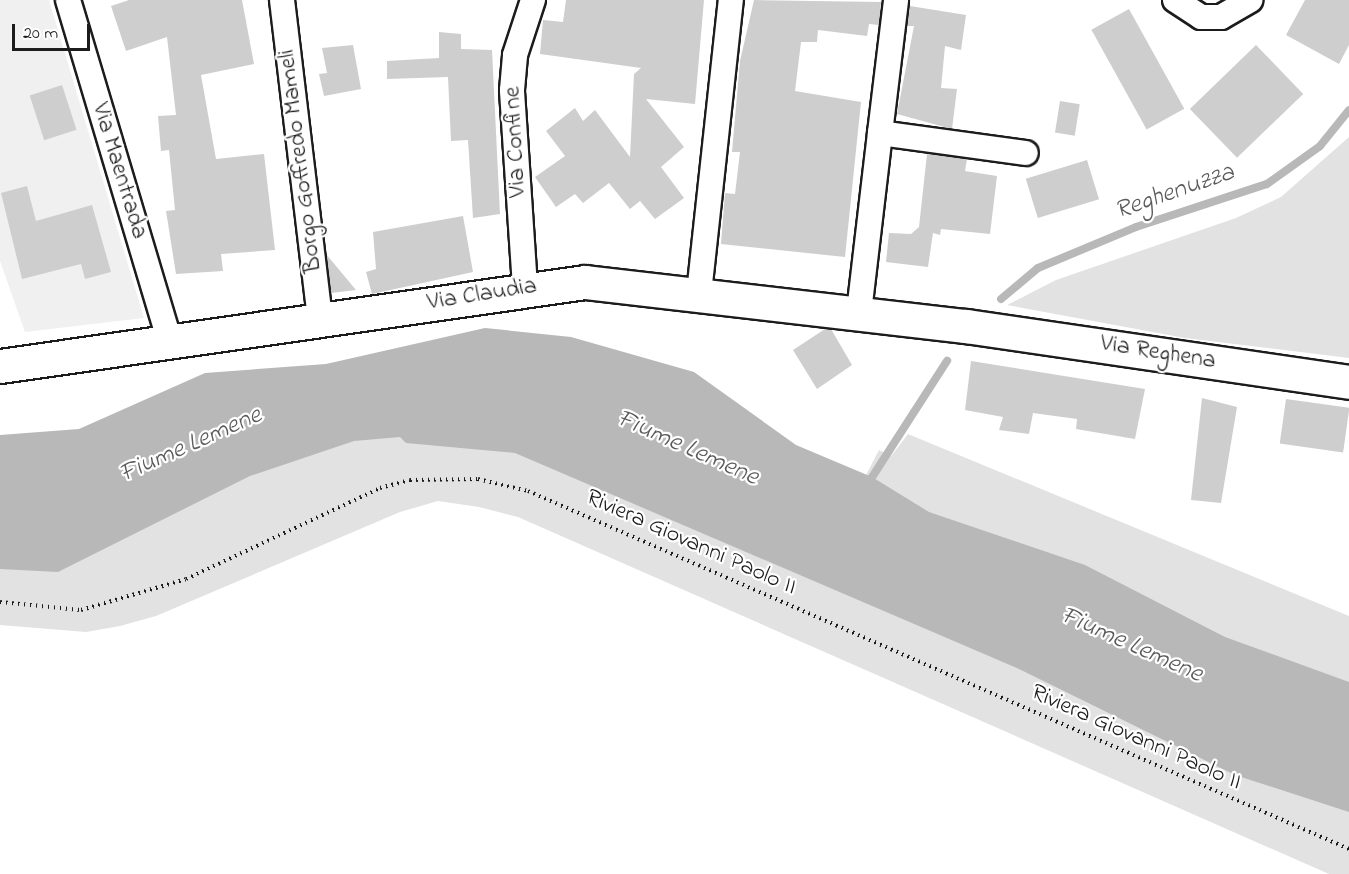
<!DOCTYPE html>
<style>
body{margin:0}
#map{position:relative;width:1349px;height:874px;overflow:hidden;background:#fff;font-family:"Indie Flower",sans-serif}
div>[style]{position:absolute}
[style*='--x']{left:calc(var(--x)*1px);top:calc(var(--y)*1px);width:calc(var(--w)*1px);rotate:calc(var(--a)*1deg)}
.built>*{inset:0;background:#f0f0f0}
.green>*{inset:0;background:#e2e2e2}
.water>*{inset:0;background:#b8b8b8}
.stream>*{height:8px;margin:-4px;padding:0 4px;transform-origin:4px;border-radius:4px;background:#b8b8b8}
.building>*{inset:0;background:#cecece;transform-origin:0 0}
.path>*{height:4px;margin-top:-2px;transform-origin:0;background:repeating-linear-gradient(90deg,#1c1c1c 0 1.5px,transparent 0 6px)}
.roads{filter:drop-shadow(2px 0 #1c1c1c) drop-shadow(-2px 0 #1c1c1c) drop-shadow(0 2px #1c1c1c) drop-shadow(0 -2px #1c1c1c)}
.street>*{height:24px;margin:-12px;padding:0 12px;transform-origin:12px;border-radius:12px;background:#fff}
.secondary>*{height:33px;margin:-16.5px;padding:0 16.5px;transform-origin:16.5px;border-radius:16.5px;background:#fff}
span{translate:-50% -50%;white-space:nowrap;text-align:center;line-height:1.15;-webkit-text-stroke:4.5px #fff;paint-order:stroke}
.street-label{font-size:24px;color:#1c1c1c}
.water-label{font-size:26px;color:#5a5a5a;font-style:italic}
.scale{position:absolute;left:12px;top:24px;width:78px;height:27px;box-sizing:border-box;border:3px solid #1c1c1c;border-top:0;padding-left:8px;font-size:18px;line-height:21px;white-space:nowrap;color:#1c1c1c;-webkit-text-stroke:4px #fff;paint-order:stroke}
</style>
<div id="map">
<div class="built">
<i style="clip-path:polygon(0 0,49px 0,144px 318px,25px 332px,0 261px)"></i>
</div>
<div class="green">
<i style="clip-path:polygon(1349px 137px,1349px 358px,1185px 338px,1007px 305px,1056px 280px,1236px 218px,1281px 197px)"></i>
<i style="clip-path:polygon(273px 380px,851px 504px,879px 450px,891px 456px,908px 434px,1349px 616px,1349px 874px,1329px 874px,518px 517px,479px 507px,438px 501px,400px 512px,156px 616px,120px 626px,86px 632px,0 625px,0 471px)"></i>
</div>
<div class="water">
<i style="clip-path:polygon(485px 328px,571px 337px,694px 372px,796px 445px,872px 477px,929px 512px,1085px 565px,1225px 637px,1349px 682px,1349px 812px,1235px 775px,1019px 669px,515px 453px,406px 443px,400px 437px,354px 441px,250px 476px,58px 572px,0 569px,0 435px,79px 429px,205px 373px,326px 364px)"></i>
</div>
<div class="stream">
<i style="--x:1001;--y:299;--w:48;--a:-40"></i>
<i style="--x:1038;--y:268;--w:106;--a:-22.7"></i>
<i style="--x:1136;--y:227;--w:138;--a:-18.2"></i>
<i style="--x:1267;--y:184;--w:65;--a:-35.6"></i>
<i style="--x:1320;--y:146;--w:46;--a:-51.1"></i>
<i style="--x:867;--y:485;--w:148;--a:-57.2"></i>
</div>
<div class="building">
<i style="clip-path:polygon(129px 0,242px 0,254px 64px,201px 75px,216px 159px,264px 154px,275px 250px,221px 254px,223px 271px,176px 274px,166px 211px,175px 210px,169px 150px,161px 151px,158px 116px,176px 115px,167px 37px,126px 51px,111px 6px)"></i>
<i style="clip-path:polygon(566px 0,704px 0,695px 104px,646px 99px,684px 147px,661px 167px,684px 198px,655px 219px,640px 201px,630px 209px,609px 183px,583px 203px,575px 194px,556px 207px,535px 177px,565px 156px,546px 131px,575px 108px,583px 121px,595px 110px,630px 157px,634px 74px,641px 68px,540px 54px,543px 20px,563px 22px)"></i>
<i style="clip-path:polygon(754px 0,881px 2px,879px 25px,869px 24px,867px 36px,818px 30px,817px 42px,801px 42px,795px 91px,861px 102px,845px 257px,721px 244px,725px 193px,735px 194px,740px 152px,732px 152px,740px 61px)"></i>
<i style="clip-path:polygon(1305px 0,1349px 0,1349px 45px,1339px 64px,1286px 35px)"></i>
<i style="clip-path:polygon(910px 6px,966px 15px,961px 50px,945px 46px,941px 88px,957px 89px,952px 129px,897px 114px,914px 26px,907px 26px)"></i>
<i style="left:1129px;top:9px;width:114px;height:43px;rotate:61deg"></i>
<i style="clip-path:polygon(439px 32px,461px 34px,461px 49px,492px 50px,500px 214px,473px 218px,468px 140px,451px 141px,448px 77px,387px 79px,387px 61px,439px 58px)"></i>
<i style="clip-path:polygon(353px 45px,361px 89px,324px 96px,319px 74px,327px 73px,322px 48px)"></i>
<i style="left:1256px;top:45px;width:68px;height:92px;rotate:46deg"></i>
<i style="left:62px;top:85px;width:47px;height:34px;rotate:72deg"></i>
<i style="left:1060px;top:101px;width:20px;height:32px;rotate:9deg"></i>
<i style="clip-path:polygon(927px 154px,967px 159px,965px 171px,997px 176px,990px 234px,941px 229px,940px 235px,933px 233px,928px 267px,886px 262px,889px 233px,911px 234px,919px 227px)"></i>
<i style="left:1087px;top:160px;width:41px;height:64px;rotate:73deg"></i>
<i style="clip-path:polygon(27px 186px,36px 221px,92px 205px,111px 272px,85px 279px,81px 264px,22px 279px,1px 193px)"></i>
<i style="clip-path:polygon(463px 216px,473px 272px,372px 294px,366px 272px,376px 269px,373px 232px)"></i>
<i style="clip-path:polygon(326px 254px,356px 290px,331px 293px)"></i>
<i style="clip-path:polygon(825px 329px,831px 329px,852px 365px,817px 389px,793px 350px)"></i>
<i style="clip-path:polygon(971px 361px,1145px 389px,1135px 439px,1076px 429px,1077px 419px,1033px 413px,1029px 434px,999px 430px,1003px 417px,965px 410px)"></i>
<i style="clip-path:polygon(1202px 398px,1237px 407px,1221px 503px,1191px 500px)"></i>
<i style="left:1286px;top:399px;width:64px;height:45px;rotate:8deg"></i>
</div>
<div class="path">
<i style="--x:0;--y:602;--w:81;--a:5.6"></i>
<i style="--x:81;--y:610;--w:109;--a:-16.4"></i>
<i style="--x:186;--y:579;--w:214;--a:-25.1"></i>
<i style="--x:380;--y:488;--w:31;--a:-15"></i>
<i style="--x:410;--y:480;--w:68;--a:-0.8"></i>
<i style="--x:478;--y:479;--w:51;--a:13.5"></i>
<i style="--x:528;--y:491;--w:896;--a:23.56"></i>
</div>
<div class="roads">
<div class="street">
<i style="--x:68;--y:0;--w:358;--a:73.4"></i>
<i style="--x:282;--y:0;--w:323;--a:83.2"></i>
<i style="--x:1175;--y:0;--w:31;--a:33"></i>
<i style="--x:1201;--y:17;--w:20;--a:0"></i>
<i style="--x:1221;--y:17;--w:34;--a:-30"></i>
<i style="--x:880;--y:133;--w:134;--a:-83.1"></i>
<i style="--x:525;--y:287;--w:197;--a:-93.8"></i>
<i style="--x:512;--y:90;--w:35;--a:-85"></i>
<i style="--x:515;--y:55;--w:58;--a:-71.9"></i>
<i style="--x:699;--y:293;--w:295;--a:-83.8"></i>
<i style="--x:859;--y:312;--w:180;--a:-83.3"></i>
<i style="--x:880;--y:133;--w:147;--a:7.8"></i>
</div>
<div class="secondary">
<i style="--x:0;--y:366;--w:591;--a:-8.17"></i>
<i style="--x:585;--y:282;--w:384;--a:6.6"></i>
<i style="--x:966;--y:326;--w:387;--a:8.3"></i>
</div>
</div>
<div class="street-label">
<span style="left:516px;top:142px;rotate:-93deg">Via Confine</span>
<span style="left:301px;top:161px;rotate:-97deg">Borgo Goffredo Mameli</span>
<span style="left:119px;top:171px;rotate:73deg">Via Maentrada</span>
<span style="left:482px;top:295px;rotate:-9deg">Via Claudia</span>
<span style="left:1158px;top:353px;rotate:9deg">Via Reghena</span>
<span style="left:691px;top:543px;rotate:24deg">Riviera Giovanni Paolo II</span>
<span style="left:1136px;top:738px;rotate:24deg">Riviera Giovanni Paolo II</span>
</div>
<div class="water-label">
<span style="left:1175px;top:193px;rotate:-19deg">Reghenuzza</span>
<span style="left:191px;top:446px;rotate:-24deg">Fiume Lemene</span>
<span style="left:687px;top:449px;rotate:24deg">Fiume Lemene</span>
<span style="left:1131px;top:646px;rotate:24deg">Fiume Lemene</span>
</div>
<div class="scale">20 m</div>
</div>
